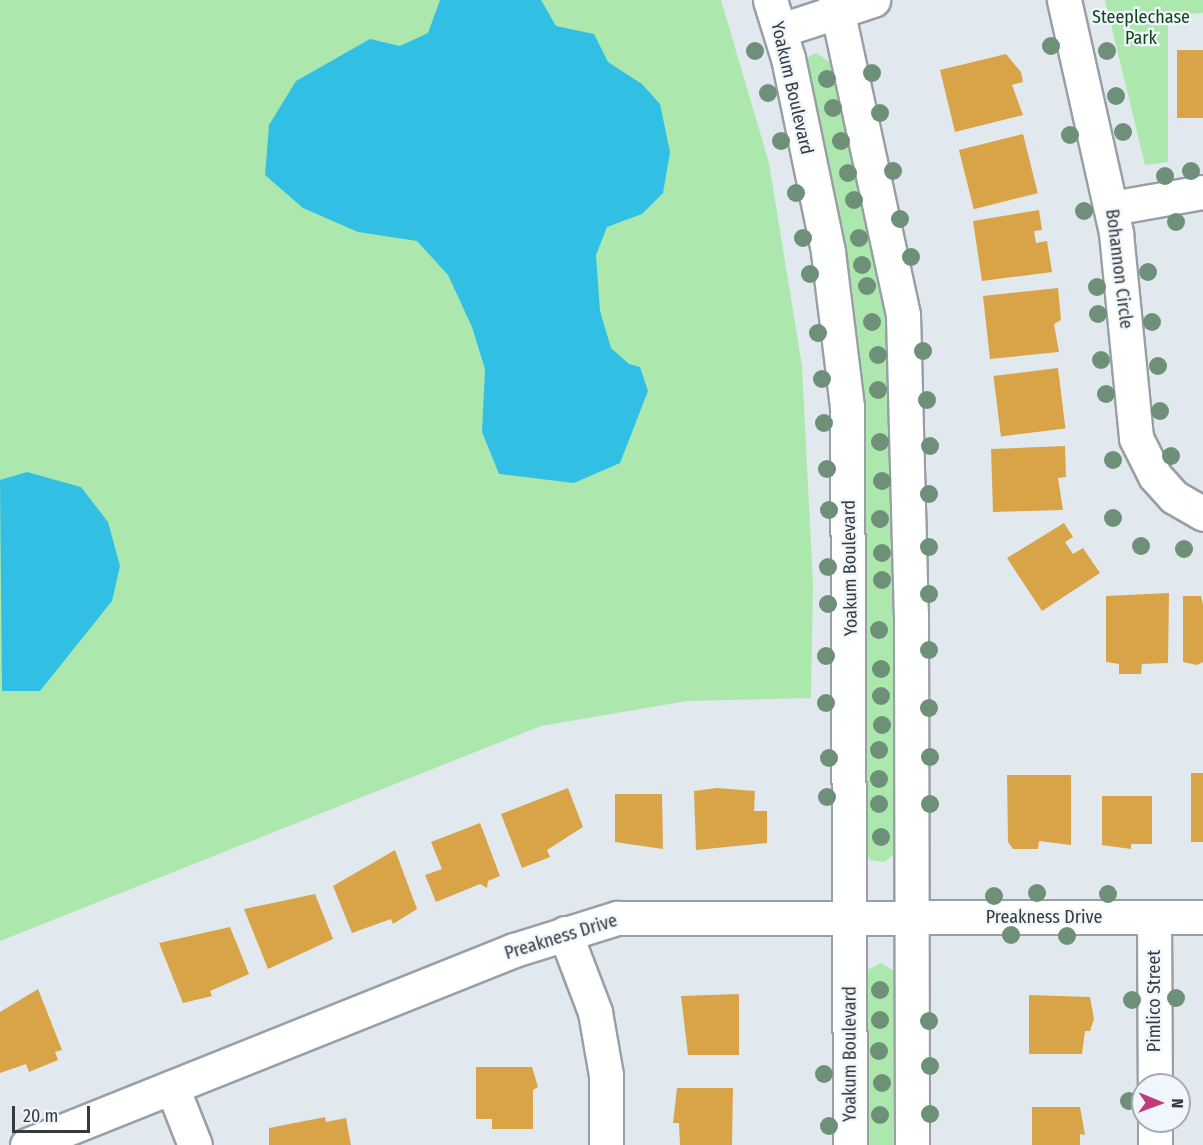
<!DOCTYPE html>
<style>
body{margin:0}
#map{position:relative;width:1203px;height:1145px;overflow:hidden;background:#e1e9ee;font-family:"Fira Sans Condensed",sans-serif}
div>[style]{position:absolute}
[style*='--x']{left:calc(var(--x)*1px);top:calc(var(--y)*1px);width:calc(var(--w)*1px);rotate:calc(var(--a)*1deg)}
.green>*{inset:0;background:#ace8ae}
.water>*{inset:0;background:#31c0e3}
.building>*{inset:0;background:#d8a447;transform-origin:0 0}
.roads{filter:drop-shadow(2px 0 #989fa5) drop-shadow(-2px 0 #989fa5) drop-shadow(0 2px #989fa5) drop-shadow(0 -2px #989fa5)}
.minor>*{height:33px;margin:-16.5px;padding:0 16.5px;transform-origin:16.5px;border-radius:16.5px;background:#fff}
.trees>*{width:18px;height:18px;margin:-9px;border-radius:50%;background:#6e8f78}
span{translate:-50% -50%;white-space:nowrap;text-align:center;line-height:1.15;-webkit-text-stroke:4.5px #eff6fc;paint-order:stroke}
.park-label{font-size:18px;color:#104517}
.street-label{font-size:18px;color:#383b3d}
.north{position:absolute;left:1131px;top:1073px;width:60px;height:60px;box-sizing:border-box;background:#eff6fc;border:2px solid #a6abb0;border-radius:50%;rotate:91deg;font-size:16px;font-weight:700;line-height:24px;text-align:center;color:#383b3d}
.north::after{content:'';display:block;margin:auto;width:21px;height:27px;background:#c13b7d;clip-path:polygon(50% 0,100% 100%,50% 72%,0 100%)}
.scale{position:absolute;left:12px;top:1106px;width:78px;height:27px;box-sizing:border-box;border:3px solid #383b3d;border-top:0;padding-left:8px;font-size:18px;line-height:21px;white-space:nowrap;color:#383b3d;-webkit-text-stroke:4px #eff6fc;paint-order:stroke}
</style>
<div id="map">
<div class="green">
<i style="clip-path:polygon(0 0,721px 0,769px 163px,802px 366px,813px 584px,811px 698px,687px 701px,541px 726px,0 941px)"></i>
<i style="clip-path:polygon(1105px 0,1203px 0,1203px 13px,1168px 15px,1168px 162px,1145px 165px)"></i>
<i style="clip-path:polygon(816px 53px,835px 65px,885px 297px,897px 413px,895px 854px,884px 862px,870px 860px,863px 851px,847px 286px,834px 201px,802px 77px,805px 59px)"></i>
<i style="clip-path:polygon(881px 963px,896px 972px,898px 1145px,862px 1145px,865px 971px)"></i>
</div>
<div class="water">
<i style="clip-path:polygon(440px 0,541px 0,556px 26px,594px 34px,608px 62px,642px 84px,660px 104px,670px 152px,663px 193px,642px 214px,607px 227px,596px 255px,600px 311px,611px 348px,629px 364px,640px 367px,648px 391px,620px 463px,574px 483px,499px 474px,482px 432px,485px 369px,472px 327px,448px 275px,417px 241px,358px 232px,303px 208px,265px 175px,269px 125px,296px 81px,370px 39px,400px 46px,428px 33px)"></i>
<i style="clip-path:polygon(27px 472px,81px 487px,108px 522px,120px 566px,112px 601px,40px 691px,2px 691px,0 480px)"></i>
</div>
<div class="building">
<i style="left:1203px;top:50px;width:68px;height:26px;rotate:90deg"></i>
<i style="clip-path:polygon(1006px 54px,1021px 72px,1023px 82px,1012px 85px,1023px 115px,955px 132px,940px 70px)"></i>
<i style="left:1023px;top:134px;width:61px;height:66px;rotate:76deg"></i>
<i style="clip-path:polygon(1039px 210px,1042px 230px,1034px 231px,1036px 243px,1047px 241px,1052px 272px,982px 281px,973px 221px)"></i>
<i style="clip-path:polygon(1058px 288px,1061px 320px,1054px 324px,1059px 352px,990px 359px,983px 296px)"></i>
<i style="left:1058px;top:368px;width:61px;height:65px;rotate:83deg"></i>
<i style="clip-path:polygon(1065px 446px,1066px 477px,1058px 478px,1063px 510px,993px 512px,991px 449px)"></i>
<i style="clip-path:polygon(1064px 523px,1073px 537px,1065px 542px,1073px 554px,1083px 548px,1100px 573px,1042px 611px,1007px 558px)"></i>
<i style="clip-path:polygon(1169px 593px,1168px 663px,1142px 664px,1141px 674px,1119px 674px,1119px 664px,1106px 662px,1106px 596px)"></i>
<i style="clip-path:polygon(1183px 596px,1201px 596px,1203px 605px,1203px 662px,1197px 665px,1183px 662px)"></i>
<i style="left:1203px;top:773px;width:69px;height:12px;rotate:90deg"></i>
<i style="clip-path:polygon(1007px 775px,1071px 775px,1071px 845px,1039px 841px,1038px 849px,1013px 849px,1008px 842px)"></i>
<i style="clip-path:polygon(568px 788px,583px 827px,547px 850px,550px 857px,522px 868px,501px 814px)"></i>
<i style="clip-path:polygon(717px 788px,755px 791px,754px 811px,767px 811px,767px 843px,696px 850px,694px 791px)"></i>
<i style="clip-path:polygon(615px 794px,662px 794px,663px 849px,615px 842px)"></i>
<i style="clip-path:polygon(1102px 796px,1152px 796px,1152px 844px,1131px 844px,1131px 849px,1102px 845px)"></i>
<i style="clip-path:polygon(480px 823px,500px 876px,488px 881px,487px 888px,480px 884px,436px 902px,425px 875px,442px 869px,431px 842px)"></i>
<i style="clip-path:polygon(395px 850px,417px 909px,393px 924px,391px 919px,352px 933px,333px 886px)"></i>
<i style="clip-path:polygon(315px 894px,333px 939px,268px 969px,244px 909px)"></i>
<i style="clip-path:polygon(230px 927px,249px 974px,210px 991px,212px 996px,183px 1003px,159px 943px)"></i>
<i style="clip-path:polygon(38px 989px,62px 1050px,55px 1052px,58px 1060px,29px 1072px,26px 1064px,0 1073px,0 1012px)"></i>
<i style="clip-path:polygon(739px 994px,739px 1055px,688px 1055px,681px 996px)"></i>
<i style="clip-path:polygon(1029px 995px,1090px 997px,1094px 1019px,1090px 1031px,1085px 1031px,1082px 1054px,1029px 1054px)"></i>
<i style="clip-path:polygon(476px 1067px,532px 1067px,538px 1087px,533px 1090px,533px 1129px,492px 1129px,492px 1119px,476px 1119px)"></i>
<i style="clip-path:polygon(677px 1088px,733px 1088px,732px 1145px,680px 1145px,679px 1123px,673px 1123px)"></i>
<i style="clip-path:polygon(1032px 1107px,1080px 1107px,1085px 1135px,1080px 1134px,1080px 1145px,1032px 1145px)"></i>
<i style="clip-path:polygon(325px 1117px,326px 1122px,346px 1118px,351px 1145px,269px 1145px,269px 1128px)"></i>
</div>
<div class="roads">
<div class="minor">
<i style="--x:770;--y:0;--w:61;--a:72.8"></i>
<i style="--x:788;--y:58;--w:198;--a:78.3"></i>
<i style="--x:828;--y:252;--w:156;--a:83"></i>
<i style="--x:847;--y:407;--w:738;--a:89.77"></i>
<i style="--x:835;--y:0;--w:322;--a:77.8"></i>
<i style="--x:903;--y:315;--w:299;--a:88.5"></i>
<i style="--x:911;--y:614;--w:531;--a:89.89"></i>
<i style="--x:1064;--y:0;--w:239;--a:77.4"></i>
<i style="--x:1116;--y:233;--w:206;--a:84.4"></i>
<i style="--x:1136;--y:438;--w:42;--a:63.4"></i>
<i style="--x:1155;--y:476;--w:28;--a:48"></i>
<i style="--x:1174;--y:497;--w:34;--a:30"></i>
<i style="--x:781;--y:30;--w:97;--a:-18.1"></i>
<i style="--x:1112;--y:208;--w:92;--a:-10"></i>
<i style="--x:1154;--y:917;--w:168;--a:89.7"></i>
<i style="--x:565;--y:933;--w:85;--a:69.2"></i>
<i style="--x:595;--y:1012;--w:64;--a:80.1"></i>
<i style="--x:606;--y:1075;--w:70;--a:90"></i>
<i style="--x:172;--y:1087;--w:62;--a:68.4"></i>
<i style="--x:1155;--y:1121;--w:24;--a:90"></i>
<i style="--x:27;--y:1145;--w:525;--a:-21.82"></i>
<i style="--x:514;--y:950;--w:108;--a:-17.3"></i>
<i style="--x:617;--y:918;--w:586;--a:-0.1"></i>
</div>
</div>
<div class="trees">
<i style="left:1051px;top:46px"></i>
<i style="left:755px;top:51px"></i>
<i style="left:1107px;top:51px"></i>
<i style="left:872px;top:73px"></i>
<i style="left:827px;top:79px"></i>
<i style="left:768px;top:93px"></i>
<i style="left:1116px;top:96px"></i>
<i style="left:833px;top:108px"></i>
<i style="left:880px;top:113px"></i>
<i style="left:1123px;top:132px"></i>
<i style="left:1070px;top:135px"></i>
<i style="left:781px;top:141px"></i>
<i style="left:841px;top:141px"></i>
<i style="left:893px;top:171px"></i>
<i style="left:1191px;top:171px"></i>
<i style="left:848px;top:173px"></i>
<i style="left:1165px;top:176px"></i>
<i style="left:796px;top:193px"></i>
<i style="left:854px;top:200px"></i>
<i style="left:1084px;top:211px"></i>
<i style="left:900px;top:219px"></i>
<i style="left:1176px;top:222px"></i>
<i style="left:803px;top:238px"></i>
<i style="left:859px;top:238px"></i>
<i style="left:911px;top:257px"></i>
<i style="left:862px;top:265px"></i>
<i style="left:1148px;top:272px"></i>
<i style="left:810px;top:274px"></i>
<i style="left:867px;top:286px"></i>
<i style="left:1097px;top:287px"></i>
<i style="left:1098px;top:314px"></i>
<i style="left:872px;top:322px"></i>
<i style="left:1152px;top:322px"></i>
<i style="left:818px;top:333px"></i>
<i style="left:923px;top:351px"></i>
<i style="left:878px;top:355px"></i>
<i style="left:1101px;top:360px"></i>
<i style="left:1158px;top:366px"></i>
<i style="left:822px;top:379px"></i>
<i style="left:878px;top:390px"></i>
<i style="left:1106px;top:394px"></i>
<i style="left:927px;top:400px"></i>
<i style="left:1160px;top:411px"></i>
<i style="left:824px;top:423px"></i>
<i style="left:880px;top:442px"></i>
<i style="left:930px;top:446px"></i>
<i style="left:1171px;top:456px"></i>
<i style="left:1113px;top:460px"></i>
<i style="left:827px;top:469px"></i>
<i style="left:882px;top:481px"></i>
<i style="left:929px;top:494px"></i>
<i style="left:829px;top:510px"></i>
<i style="left:1113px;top:518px"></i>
<i style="left:880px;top:519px"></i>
<i style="left:1141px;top:546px"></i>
<i style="left:929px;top:547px"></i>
<i style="left:1184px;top:549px"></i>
<i style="left:882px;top:553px"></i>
<i style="left:828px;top:567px"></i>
<i style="left:882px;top:580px"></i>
<i style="left:929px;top:594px"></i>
<i style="left:828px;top:604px"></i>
<i style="left:879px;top:630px"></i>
<i style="left:929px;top:650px"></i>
<i style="left:826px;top:656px"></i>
<i style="left:881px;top:669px"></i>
<i style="left:881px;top:696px"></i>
<i style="left:826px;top:703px"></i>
<i style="left:929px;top:708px"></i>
<i style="left:882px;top:725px"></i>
<i style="left:879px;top:750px"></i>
<i style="left:930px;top:757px"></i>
<i style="left:829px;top:758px"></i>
<i style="left:879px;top:779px"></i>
<i style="left:827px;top:797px"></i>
<i style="left:879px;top:804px"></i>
<i style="left:930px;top:804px"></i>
<i style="left:881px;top:837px"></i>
<i style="left:1037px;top:893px"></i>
<i style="left:1108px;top:894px"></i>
<i style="left:994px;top:896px"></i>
<i style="left:1011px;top:935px"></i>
<i style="left:1067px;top:936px"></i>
<i style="left:880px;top:990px"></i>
<i style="left:1176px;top:998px"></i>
<i style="left:1132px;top:1000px"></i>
<i style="left:880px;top:1020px"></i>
<i style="left:929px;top:1021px"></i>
<i style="left:879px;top:1051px"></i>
<i style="left:930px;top:1066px"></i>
<i style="left:824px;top:1074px"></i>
<i style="left:882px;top:1083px"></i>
<i style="left:1129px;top:1101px"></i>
<i style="left:930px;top:1114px"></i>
<i style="left:880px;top:1115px"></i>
<i style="left:829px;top:1126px"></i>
</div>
<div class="park-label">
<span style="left:1141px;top:28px">Steeplechase<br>Park</span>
</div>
<div class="street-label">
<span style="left:792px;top:88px;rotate:77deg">Yoakum Boulevard</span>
<span style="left:1119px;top:269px;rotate:83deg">Bohannon Circle</span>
<span style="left:850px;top:568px;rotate:-91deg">Yoakum Boulevard</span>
<span style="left:1044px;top:917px">Preakness Drive</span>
<span style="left:561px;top:937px;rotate:-17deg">Preakness Drive</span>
<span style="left:1154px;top:1001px;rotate:-90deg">Pimlico Street</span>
<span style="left:850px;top:1054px;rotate:-90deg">Yoakum Boulevard</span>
</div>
<div class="north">N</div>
<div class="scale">20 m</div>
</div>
